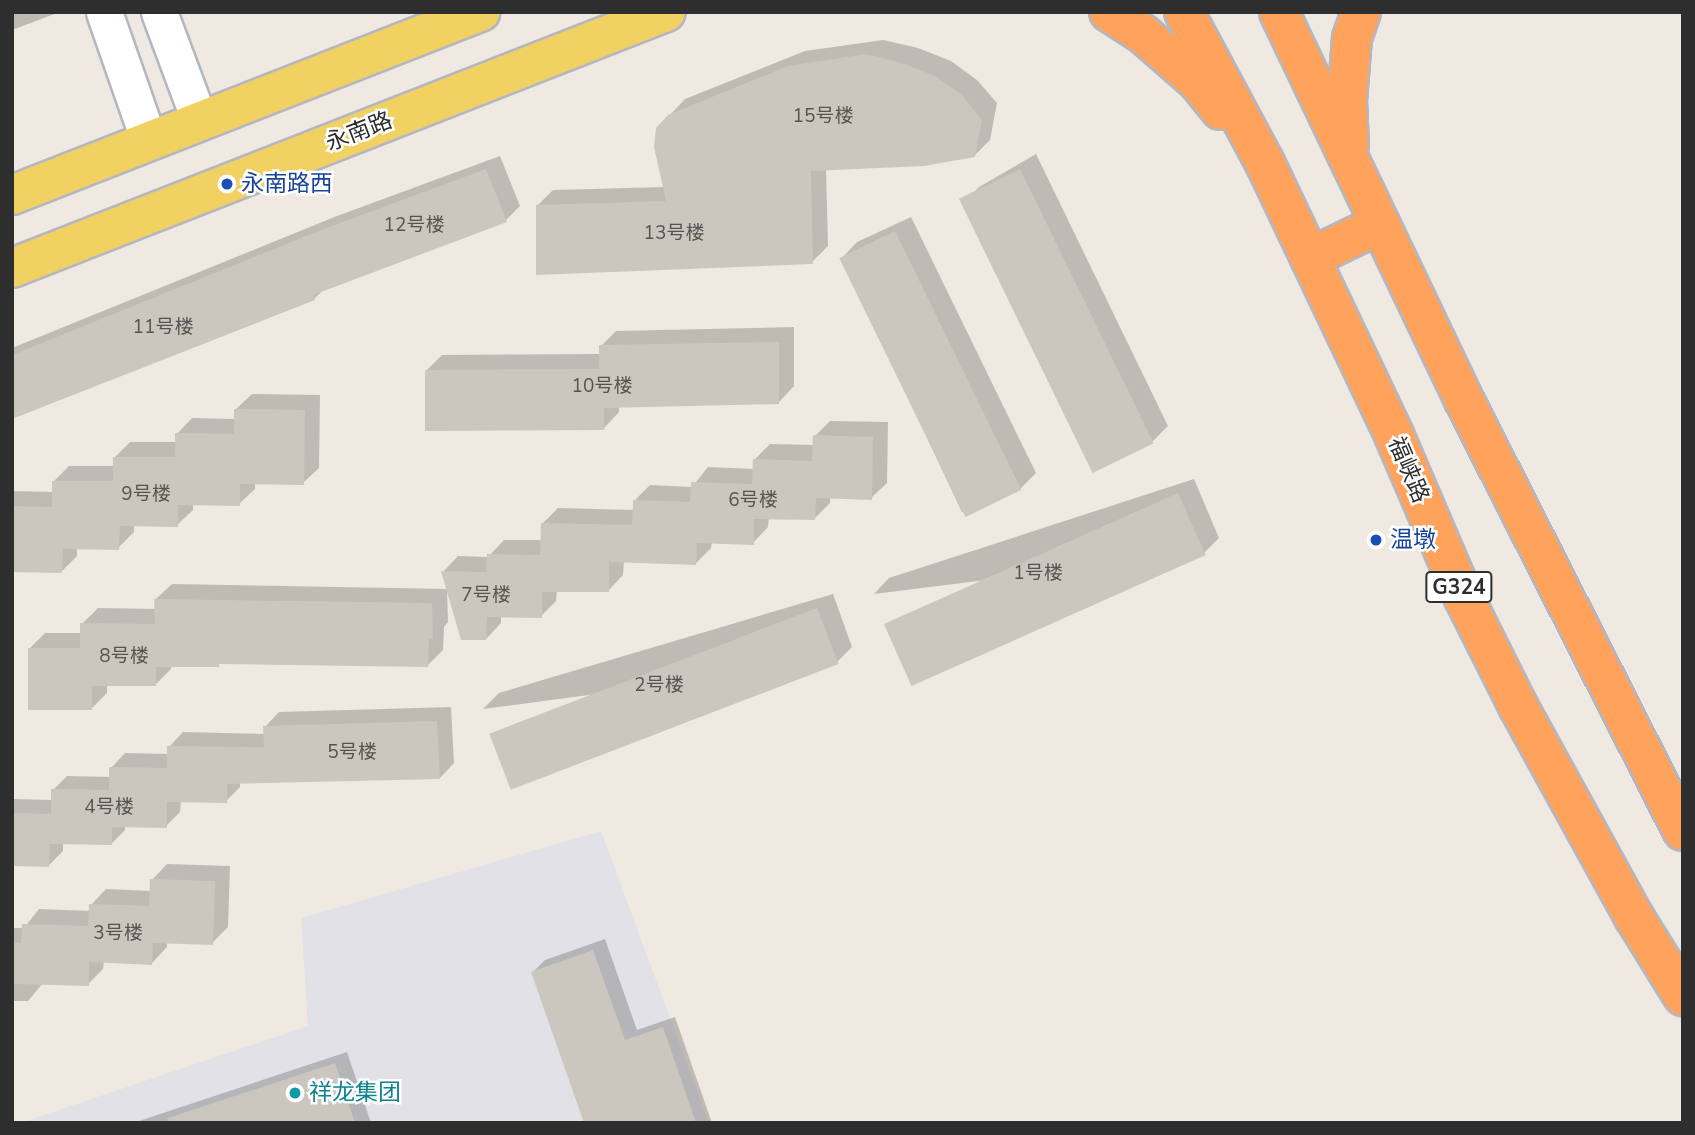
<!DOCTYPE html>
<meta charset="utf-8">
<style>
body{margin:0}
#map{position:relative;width:1695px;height:1135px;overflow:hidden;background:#efe9e1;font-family:"Nunito Sans","Noto Sans SC",sans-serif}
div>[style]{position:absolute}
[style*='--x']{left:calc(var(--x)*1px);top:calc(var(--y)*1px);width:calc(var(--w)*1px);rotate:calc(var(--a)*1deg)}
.industrial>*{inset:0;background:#e3e1e8}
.shadow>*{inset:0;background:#0003}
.building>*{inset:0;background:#cbc7bf;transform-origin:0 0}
.roads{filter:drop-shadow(2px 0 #b4b7c1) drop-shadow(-2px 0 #b4b7c1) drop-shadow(0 2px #b4b7c1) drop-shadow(0 -2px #b4b7c1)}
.minor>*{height:35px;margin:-17.5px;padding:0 17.5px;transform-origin:17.5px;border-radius:17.5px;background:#fff}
.major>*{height:38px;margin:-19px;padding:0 19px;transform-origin:19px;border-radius:19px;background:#f2d163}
.highway>*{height:38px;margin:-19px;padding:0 19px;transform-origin:19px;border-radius:19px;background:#ffa35c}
.dots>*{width:19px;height:19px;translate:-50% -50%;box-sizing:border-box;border:4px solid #fff;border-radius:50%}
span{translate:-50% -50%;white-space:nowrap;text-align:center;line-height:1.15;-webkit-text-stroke:5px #fff;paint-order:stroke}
.number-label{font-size:19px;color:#555452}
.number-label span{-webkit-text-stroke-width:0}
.shield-label span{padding:2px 5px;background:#fff;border:2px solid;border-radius:5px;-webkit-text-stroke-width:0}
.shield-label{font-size:21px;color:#2e2e2e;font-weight:700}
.street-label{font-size:23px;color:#2e2e2e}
.transit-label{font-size:23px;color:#164399}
.left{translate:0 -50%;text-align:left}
.culture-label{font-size:23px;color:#0d838f}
.frame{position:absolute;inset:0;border:14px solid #2e2e2e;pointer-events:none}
</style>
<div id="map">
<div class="industrial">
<i style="clip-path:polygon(601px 831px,709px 1123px,20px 1123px,308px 1026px,301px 918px)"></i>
</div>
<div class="shadow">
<i style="clip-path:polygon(12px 12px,60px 12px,12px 30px)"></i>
<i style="clip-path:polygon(883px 40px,918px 48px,951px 61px,977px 80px,997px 103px,990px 140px,974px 156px,826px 168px,828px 246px,812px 262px,537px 206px,553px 190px,665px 187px,669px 116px,685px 99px,805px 51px)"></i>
<i style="clip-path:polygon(1036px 154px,1168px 426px,1152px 442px,1098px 466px,963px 203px,979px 187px)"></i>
<i style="clip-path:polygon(500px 156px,520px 206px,506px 220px,324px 289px,314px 299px,12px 418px,12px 348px,337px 216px)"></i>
<i style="clip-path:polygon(911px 217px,1036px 473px,1020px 489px,962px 512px,842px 258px,857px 242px)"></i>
<i style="clip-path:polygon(794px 327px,794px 386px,779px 402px,619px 406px,619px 412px,604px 428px,426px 371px,442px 355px,601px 354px,601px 346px,616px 331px)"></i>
<i style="clip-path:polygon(252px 394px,320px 395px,319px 468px,303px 483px,255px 483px,255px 489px,239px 504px,193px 504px,193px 510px,177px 525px,134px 525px,134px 532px,118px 548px,77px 547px,77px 556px,62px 571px,12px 571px,13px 491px,54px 492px,54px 481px,69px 466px,114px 466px,115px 457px,130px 442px,177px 442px,177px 434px,192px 418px,236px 419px,236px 409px)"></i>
<i style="clip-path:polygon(830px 421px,888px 422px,887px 483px,871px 498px,830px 497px,830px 503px,815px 518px,769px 517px,768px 527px,753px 543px,712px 542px,711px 548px,696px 563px,624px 561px,623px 575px,608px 591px,557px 590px,556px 601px,541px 616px,501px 616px,501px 623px,486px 639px,447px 590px,448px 622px,444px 627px,443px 650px,428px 665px,221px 662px,218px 665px,171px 665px,171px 669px,155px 685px,107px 684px,107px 693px,91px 709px,30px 648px,45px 633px,82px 633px,82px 624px,98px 608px,156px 609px,156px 599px,172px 584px,448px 589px,443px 572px,458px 556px,488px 557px,504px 540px,542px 540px,542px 524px,558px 508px,634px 510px,634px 501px,650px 485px,692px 487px,708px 467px,754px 469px,754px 460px,770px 444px,814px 445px,815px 436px)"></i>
<i style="clip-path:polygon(1194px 479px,1219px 538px,1204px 553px,874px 594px,889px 578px)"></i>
<i style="clip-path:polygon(833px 594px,852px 647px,837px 662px,483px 709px,499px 693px)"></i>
<i style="clip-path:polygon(451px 707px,454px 763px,440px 778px,240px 782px,240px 787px,226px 801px,181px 800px,180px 812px,166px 826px,125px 825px,125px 830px,111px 844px,63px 843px,63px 851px,49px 865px,12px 864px,12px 799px,53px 800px,53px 790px,67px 776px,111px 777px,111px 768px,125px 753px,169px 754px,169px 747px,183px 732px,265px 734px,265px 727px,279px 712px)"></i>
<i style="clip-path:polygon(167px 864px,230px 866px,228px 927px,212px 943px,167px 942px,167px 947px,152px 963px,104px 961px,103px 969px,88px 984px,43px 983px,28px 1001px,12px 1001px,12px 928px,24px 928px,39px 909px,91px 911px,91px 905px,106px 889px,152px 891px,152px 880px)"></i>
<i style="clip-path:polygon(605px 939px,637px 1030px,675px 1017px,712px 1123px,586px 1123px,533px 972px,545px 960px)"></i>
<i style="clip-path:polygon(347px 1052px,371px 1123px,133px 1123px)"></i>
</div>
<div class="building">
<i style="clip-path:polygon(867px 54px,902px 63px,935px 76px,962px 95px,982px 120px,975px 157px,924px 166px,811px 171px,813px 264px,536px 275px,536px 205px,666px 201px,654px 147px,656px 128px,668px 115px,788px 66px)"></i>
<i style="clip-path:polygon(486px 169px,507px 222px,313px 295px,315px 300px,12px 419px,12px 355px,321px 230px)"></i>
<i style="left:1020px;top:169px;width:305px;height:68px;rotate:64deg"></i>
<i style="left:895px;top:231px;width:288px;height:62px;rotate:64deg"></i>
<i style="clip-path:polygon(779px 342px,779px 404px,604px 408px,604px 430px,425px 431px,425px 370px,599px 369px,599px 345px)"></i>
<i style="clip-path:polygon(234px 409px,305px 410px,304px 485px,240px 484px,240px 506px,178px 505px,178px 527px,120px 526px,119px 550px,63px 549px,62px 573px,12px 572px,12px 506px,52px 507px,52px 481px,113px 481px,113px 457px,175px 457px,175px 433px,234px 434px)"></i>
<i style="clip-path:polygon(813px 435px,873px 437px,872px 500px,816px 498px,815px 520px,754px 519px,754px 545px,697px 543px,696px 565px,609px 562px,609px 592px,542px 592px,542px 618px,487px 617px,486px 640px,461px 640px,441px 571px,486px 572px,487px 554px,540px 555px,541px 523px,632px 525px,633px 500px,690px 502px,691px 482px,752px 484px,753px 459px,812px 461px)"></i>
<i style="left:1178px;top:493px;width:68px;height:322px;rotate:66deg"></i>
<i style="clip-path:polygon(154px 599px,432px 603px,433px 639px,429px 639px,428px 667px,219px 664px,219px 667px,156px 667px,156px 686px,92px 686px,92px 710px,28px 710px,28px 648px,80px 648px,80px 623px,155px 624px)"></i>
<i style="left:817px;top:608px;width:60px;height:351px;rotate:69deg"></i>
<i style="clip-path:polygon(437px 721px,440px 779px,227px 784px,227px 803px,167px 802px,167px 828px,112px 827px,112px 845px,50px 844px,49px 867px,12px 866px,12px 813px,51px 814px,51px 789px,109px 790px,109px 767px,167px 768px,167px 746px,264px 747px,263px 726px)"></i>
<i style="clip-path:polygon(150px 879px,215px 881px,213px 945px,153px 943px,152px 965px,89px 962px,89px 986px,12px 984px,12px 943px,21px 943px,22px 924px,88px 926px,89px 904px,149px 906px)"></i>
<i style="clip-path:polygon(593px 950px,625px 1040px,663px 1027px,696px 1123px,584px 1123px,531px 972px)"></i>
<i style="clip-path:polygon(335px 1063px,355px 1123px,169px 1123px,168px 1118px)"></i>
</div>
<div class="roads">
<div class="minor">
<i style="--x:104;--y:12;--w:137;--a:70.8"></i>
<i style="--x:159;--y:12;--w:117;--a:69.6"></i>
</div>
<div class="major">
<i style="--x:12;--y:195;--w:503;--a:-21.36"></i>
<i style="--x:12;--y:268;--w:702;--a:-21.38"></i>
</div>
<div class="highway">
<i style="--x:1109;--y:12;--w:40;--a:32.9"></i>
<i style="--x:1143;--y:34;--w:73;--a:41.1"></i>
<i style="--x:1198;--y:82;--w:36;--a:51"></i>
<i style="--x:1184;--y:12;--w:171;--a:61.8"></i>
<i style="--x:1265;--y:163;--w:301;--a:64.6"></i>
<i style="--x:1394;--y:435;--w:177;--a:66.8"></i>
<i style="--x:1464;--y:598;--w:121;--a:63.4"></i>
<i style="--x:1518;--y:706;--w:241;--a:61.2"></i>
<i style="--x:1634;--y:917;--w:93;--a:58.2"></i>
<i style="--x:1279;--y:12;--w:430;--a:64.5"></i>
<i style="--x:1464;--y:400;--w:483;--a:63.1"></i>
<i style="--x:1349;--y:145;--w:44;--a:-92.6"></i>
<i style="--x:1347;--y:101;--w:63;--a:-85.5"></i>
<i style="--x:1352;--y:38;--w:28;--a:-71"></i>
<i style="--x:1310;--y:258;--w:78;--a:-25.9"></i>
</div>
</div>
<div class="dots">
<i style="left:227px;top:184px;background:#1a4fb4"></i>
<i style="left:1376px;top:540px;background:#1a4fb4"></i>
<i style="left:295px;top:1093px;background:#0f9aa8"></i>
</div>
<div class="number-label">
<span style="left:823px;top:117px">15号楼</span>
<span style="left:414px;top:226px">12号楼</span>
<span style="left:674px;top:234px">13号楼</span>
<span style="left:163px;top:328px">11号楼</span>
<span style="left:602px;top:387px">10号楼</span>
<span style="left:146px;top:495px">9号楼</span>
<span style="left:753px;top:501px">6号楼</span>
<span style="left:1038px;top:574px">1号楼</span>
<span style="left:486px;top:596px">7号楼</span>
<span style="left:124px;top:657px">8号楼</span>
<span style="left:659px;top:686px">2号楼</span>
<span style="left:352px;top:753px">5号楼</span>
<span style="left:109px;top:808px">4号楼</span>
<span style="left:118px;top:934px">3号楼</span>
</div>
<div class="shield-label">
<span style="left:1459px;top:587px">G324</span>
</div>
<div class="street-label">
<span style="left:359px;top:132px;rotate:-21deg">永南路</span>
<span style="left:1408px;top:470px;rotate:67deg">福峡路</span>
</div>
<div class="transit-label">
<span class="left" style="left:241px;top:184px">永南路西</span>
<span class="left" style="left:1390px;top:540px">温墩</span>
</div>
<div class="culture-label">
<span class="left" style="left:309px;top:1093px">祥龙集团</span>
</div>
<div class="frame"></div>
</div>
